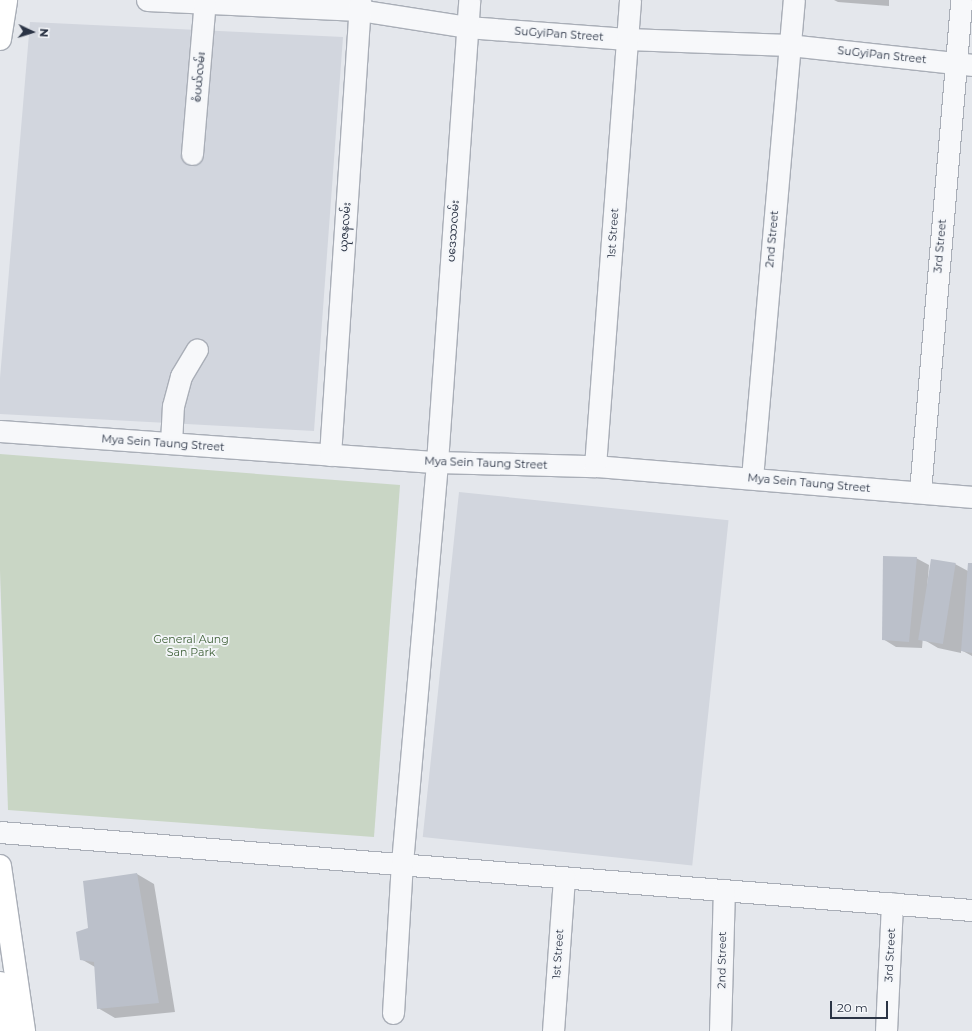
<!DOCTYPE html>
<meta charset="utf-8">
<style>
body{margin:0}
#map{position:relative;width:972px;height:1031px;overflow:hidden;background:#e4e7ec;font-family:Montserrat,"Noto Sans Myanmar",sans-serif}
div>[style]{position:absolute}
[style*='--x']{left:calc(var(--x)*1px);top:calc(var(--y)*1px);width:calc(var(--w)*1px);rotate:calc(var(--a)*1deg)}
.built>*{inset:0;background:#d2d6de;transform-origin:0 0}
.green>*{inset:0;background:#c9d6c5}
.shadow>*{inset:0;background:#0003}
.building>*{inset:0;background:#bbc0ca;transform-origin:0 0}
.roads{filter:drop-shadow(1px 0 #a9aeb7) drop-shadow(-1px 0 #a9aeb7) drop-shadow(0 1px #a9aeb7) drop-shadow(0 -1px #a9aeb7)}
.minor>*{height:21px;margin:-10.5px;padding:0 10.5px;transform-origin:10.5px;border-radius:10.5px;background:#f7f8fa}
.major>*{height:22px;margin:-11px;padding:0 11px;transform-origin:11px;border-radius:11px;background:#fff}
span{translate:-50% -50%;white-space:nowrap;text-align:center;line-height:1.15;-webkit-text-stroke:3.5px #f4f6f9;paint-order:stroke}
.street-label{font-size:11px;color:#2b3445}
.park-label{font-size:11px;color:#3f6138}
.north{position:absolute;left:12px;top:12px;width:40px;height:40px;-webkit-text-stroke:3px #f4f6f9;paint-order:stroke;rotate:94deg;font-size:11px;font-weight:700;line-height:16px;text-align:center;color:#2b3445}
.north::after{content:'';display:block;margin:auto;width:14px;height:18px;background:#2b3445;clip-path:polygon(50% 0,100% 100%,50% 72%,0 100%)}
.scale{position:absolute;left:830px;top:1001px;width:58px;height:18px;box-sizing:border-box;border:2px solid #2b3445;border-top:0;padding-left:5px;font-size:12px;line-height:14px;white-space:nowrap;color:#2b3445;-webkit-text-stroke:3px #f4f6f9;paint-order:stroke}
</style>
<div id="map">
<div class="built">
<i style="clip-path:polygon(30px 22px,343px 37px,314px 431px,0 414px,0 378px)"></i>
<i style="left:459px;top:492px;width:271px;height:347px;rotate:6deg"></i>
</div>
<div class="green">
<i style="clip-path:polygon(0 454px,400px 485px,374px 837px,8px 810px,0 571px)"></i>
</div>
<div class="shadow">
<i style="clip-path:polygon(834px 0,889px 0,889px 6px,838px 2px)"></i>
<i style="clip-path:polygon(916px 558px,929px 565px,922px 648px,896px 647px,883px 639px)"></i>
<i style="clip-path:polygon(955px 564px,968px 571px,972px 564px,972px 656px,961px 650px,961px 653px,938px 648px,926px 641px)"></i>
<i style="clip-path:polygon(137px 874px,154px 884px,175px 1012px,115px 1018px,98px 1008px,95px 967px,81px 959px,89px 929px)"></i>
</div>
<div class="building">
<i style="clip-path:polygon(883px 556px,917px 557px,909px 642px,882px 640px)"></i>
<i style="left:931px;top:559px;width:25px;height:82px;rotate:9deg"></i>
<i style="clip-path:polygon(968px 563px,972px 563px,972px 653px,961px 651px)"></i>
<i style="clip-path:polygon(137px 873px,159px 1003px,97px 1009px,94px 962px,80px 960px,76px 932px,88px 928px,83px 881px)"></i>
</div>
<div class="roads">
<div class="minor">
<i style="--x:147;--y:0;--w:212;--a:2.7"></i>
<i style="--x:359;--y:10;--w:109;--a:8.9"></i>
<i style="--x:467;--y:27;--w:160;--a:4.3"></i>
<i style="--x:627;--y:39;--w:162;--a:2.1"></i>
<i style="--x:789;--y:45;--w:184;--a:6.2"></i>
<i style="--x:192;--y:154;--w:155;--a:-85.2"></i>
<i style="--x:0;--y:431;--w:438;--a:4.1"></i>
<i style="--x:437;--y:462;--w:158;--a:1.5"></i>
<i style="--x:595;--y:466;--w:378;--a:4.7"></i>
<i style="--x:171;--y:443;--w:37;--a:-87"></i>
<i style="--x:173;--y:406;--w:31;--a:-75"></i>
<i style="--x:181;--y:376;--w:31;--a:-59"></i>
<i style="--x:330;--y:455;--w:456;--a:-86.2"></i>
<i style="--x:595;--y:466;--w:467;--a:-85.7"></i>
<i style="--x:752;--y:478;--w:480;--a:-85"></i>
<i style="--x:920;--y:492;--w:494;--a:-85.2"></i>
<i style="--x:0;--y:832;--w:975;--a:4.59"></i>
<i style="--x:393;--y:1013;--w:150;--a:-86.6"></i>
<i style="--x:402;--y:863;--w:403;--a:-85"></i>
<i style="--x:437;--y:462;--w:463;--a:-86"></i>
<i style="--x:553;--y:1031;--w:154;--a:-85.9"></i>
<i style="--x:720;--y:1031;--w:141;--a:-88.4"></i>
<i style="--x:886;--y:1031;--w:128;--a:-87.3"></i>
</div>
<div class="major">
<i style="--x:0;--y:39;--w:39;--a:-81"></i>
<i style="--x:0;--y:866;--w:167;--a:81.7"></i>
<i style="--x:0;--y:983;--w:49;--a:81.7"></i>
</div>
</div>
<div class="street-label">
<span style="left:559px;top:34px;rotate:4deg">SuGyiPan Street</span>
<span style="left:882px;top:55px;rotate:6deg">SuGyiPan Street</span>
<span style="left:199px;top:77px;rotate:-85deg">စံပယ်လမ်း</span>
<span style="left:345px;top:227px;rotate:-86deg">ယုဇနလမ်း</span>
<span style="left:453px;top:231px;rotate:-86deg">ပဒေသာလမ်း</span>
<span style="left:613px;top:233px;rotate:-86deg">1st Street</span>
<span style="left:772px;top:239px;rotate:-85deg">2nd Street</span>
<span style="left:940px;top:246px;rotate:-85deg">3rd Street</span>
<span style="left:163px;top:443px;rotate:4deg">Mya Sein Taung Street</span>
<span style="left:486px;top:463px;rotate:2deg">Mya Sein Taung Street</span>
<span style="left:809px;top:483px;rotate:5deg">Mya Sein Taung Street</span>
<span style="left:558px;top:954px;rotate:-86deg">1st Street</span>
<span style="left:890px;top:955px;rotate:-87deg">3rd Street</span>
<span style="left:722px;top:960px;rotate:-89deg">2nd Street</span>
</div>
<div class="park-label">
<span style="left:191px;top:646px">General Aung<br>San Park</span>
</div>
<div class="north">N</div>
<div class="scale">20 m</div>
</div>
